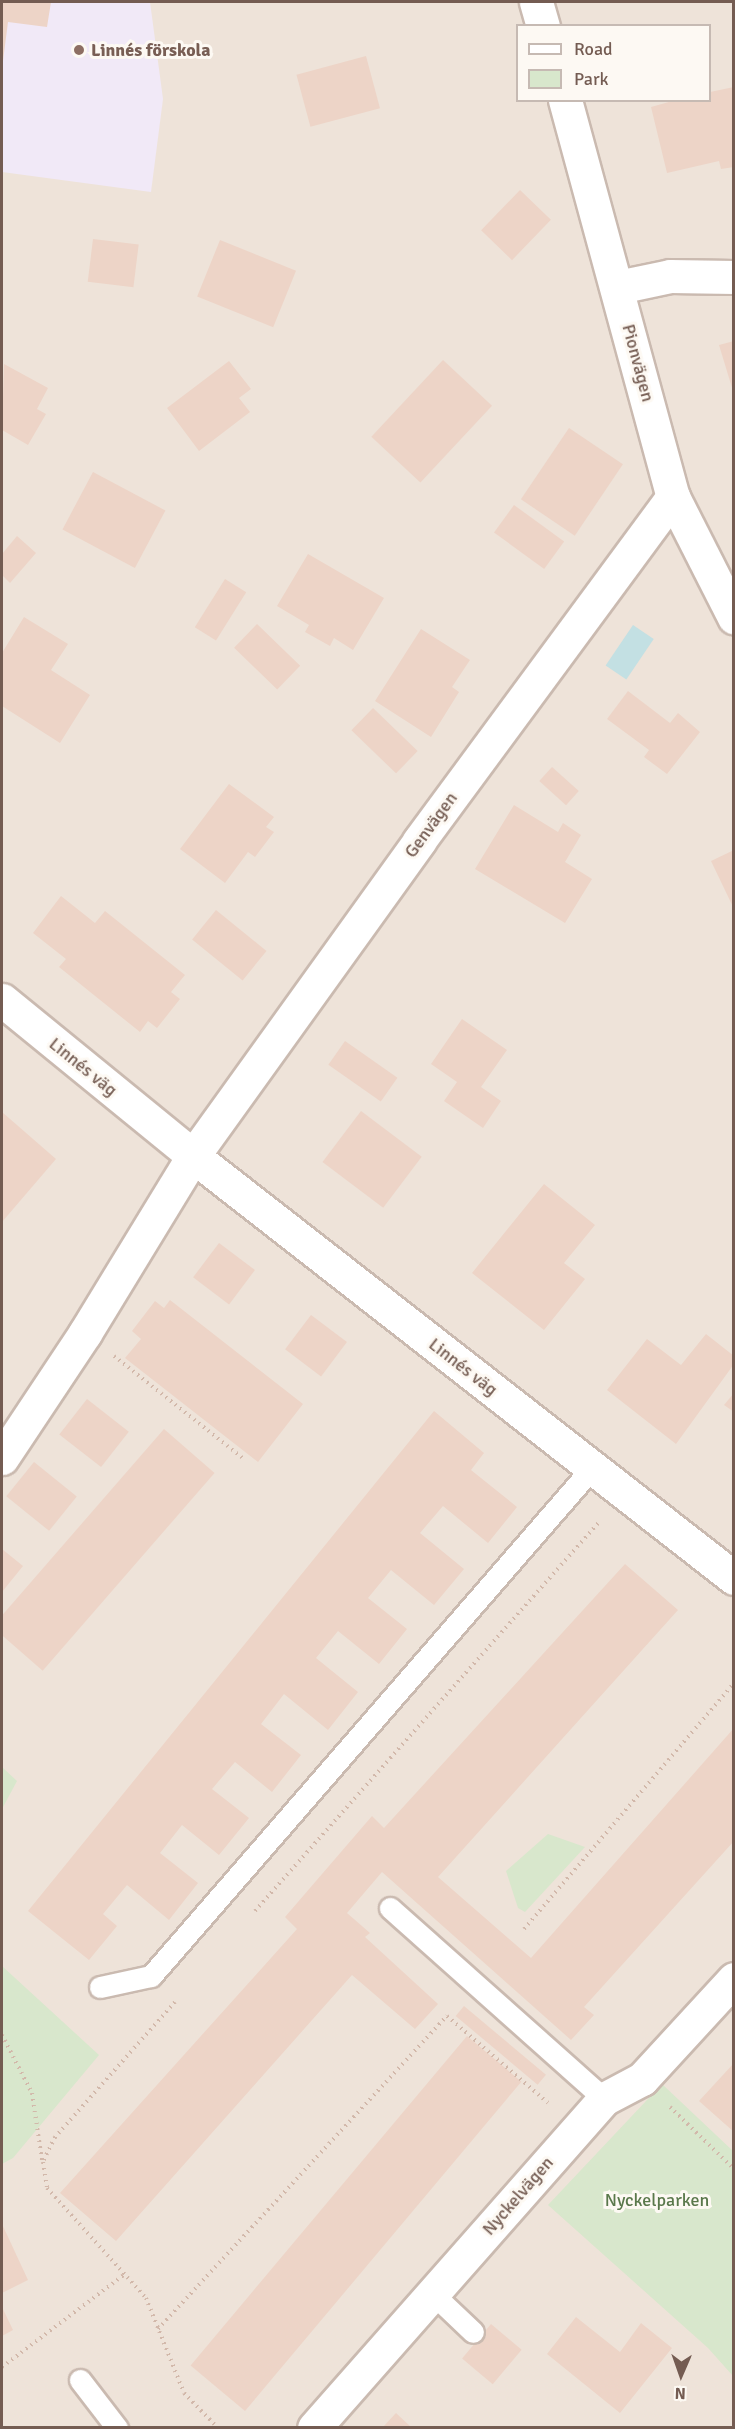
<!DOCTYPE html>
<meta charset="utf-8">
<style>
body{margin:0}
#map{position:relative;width:735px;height:2429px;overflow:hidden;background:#fbf4ec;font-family:Signika,sans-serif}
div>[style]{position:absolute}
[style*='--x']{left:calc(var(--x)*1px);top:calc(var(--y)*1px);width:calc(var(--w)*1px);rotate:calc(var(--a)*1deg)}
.residential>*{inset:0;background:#eee3d9}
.education>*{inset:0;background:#f1e9f7}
.green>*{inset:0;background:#d8e7cc}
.water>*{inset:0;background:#c3e0e3;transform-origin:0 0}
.building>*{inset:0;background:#edd4c7;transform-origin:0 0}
.path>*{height:4px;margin-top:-2px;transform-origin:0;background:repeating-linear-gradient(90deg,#d2b8aa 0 1.5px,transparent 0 6px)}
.roads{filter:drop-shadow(2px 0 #cabab0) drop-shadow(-2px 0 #cabab0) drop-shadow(0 2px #cabab0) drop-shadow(0 -2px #cabab0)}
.lane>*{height:21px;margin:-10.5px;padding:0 10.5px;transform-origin:10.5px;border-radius:10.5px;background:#fff}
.street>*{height:33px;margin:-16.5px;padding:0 16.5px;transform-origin:16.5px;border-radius:16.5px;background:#fff}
.dots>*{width:16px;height:16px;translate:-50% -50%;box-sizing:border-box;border:3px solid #fdf9f3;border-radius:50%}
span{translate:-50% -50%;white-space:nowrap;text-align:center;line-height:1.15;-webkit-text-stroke:6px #fdf9f3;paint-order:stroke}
.education-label{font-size:18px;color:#785e54;font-weight:700}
.left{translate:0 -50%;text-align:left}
.street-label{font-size:18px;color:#745c52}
.park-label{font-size:18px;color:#5a784b}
.frame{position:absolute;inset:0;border:3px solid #745c52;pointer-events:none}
.legend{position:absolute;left:516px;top:24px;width:195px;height:78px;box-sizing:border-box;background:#fdf9f3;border:2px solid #c6bab3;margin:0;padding:8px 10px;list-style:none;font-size:18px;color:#745c52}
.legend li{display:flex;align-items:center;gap:12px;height:30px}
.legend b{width:30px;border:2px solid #c6bab3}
.north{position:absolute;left:651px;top:2345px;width:60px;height:60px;-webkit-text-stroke:4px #fdf9f3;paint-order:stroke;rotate:182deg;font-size:16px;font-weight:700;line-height:24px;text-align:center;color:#745c52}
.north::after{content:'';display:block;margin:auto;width:21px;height:27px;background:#745c52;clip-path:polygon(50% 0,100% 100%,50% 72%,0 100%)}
</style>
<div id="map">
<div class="residential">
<i style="clip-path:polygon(evenodd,2px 2px,733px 2px,733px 1985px,323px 2427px,2px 2428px,2px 2px,518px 26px,710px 26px,710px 100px,518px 100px,518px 26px)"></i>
<i style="clip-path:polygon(733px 1986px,733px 2427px,328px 2427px)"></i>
</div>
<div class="education">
<i style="clip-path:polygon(2px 2px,150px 2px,163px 99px,151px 192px,2px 172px)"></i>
</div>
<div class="green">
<i style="clip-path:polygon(2px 1767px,17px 1781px,2px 1809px)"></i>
<i style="clip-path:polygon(548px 1834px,585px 1847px,525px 1912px,518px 1908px,506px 1871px)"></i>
<i style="clip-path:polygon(2px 1966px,99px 2055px,13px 2158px,2px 2164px)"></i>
<i style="clip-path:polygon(662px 2084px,733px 2151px,733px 2376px,708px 2348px,548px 2205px)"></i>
</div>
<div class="water">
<i style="left:633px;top:625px;width:25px;height:49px;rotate:34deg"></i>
</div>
<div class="building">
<i style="clip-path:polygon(2px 2px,51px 2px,47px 27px,8px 22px,3px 61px)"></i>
<i style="left:366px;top:56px;width:54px;height:72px;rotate:75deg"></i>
<i style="clip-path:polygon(734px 87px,734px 167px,721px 169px,719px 161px,667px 173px,651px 107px,676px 100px,710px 100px,710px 92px)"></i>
<i style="left:520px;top:190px;width:43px;height:56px;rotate:44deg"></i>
<i style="left:93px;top:239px;width:46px;height:43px;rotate:7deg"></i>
<i style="left:220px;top:240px;width:82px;height:61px;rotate:22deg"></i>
<i style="clip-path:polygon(734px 341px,734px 391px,733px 391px,719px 345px)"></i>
<i style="left:443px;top:360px;width:67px;height:105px;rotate:43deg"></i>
<i style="clip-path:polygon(229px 361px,251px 389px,239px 398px,250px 412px,199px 451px,167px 408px)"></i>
<i style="clip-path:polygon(4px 364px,48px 388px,37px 409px,46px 414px,28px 445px,2px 430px)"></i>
<i style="left:569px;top:428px;width:65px;height:86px;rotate:34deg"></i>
<i style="left:93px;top:472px;width:82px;height:65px;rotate:28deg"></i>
<i style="left:514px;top:505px;width:62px;height:34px;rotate:36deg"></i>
<i style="clip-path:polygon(17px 536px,36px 553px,10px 583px,2px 575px,2px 554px)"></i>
<i style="clip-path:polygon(308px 554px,384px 598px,353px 650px,334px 638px,330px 646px,305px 632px,309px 625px,277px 606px)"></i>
<i style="left:225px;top:579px;width:25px;height:57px;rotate:32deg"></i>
<i style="clip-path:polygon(24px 617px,68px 644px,51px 670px,90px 695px,60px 743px,2px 706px,2px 653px)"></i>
<i style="left:257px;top:624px;width:60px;height:33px;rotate:44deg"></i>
<i style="clip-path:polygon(421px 629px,470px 660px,452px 687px,459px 692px,431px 737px,375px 701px)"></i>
<i style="clip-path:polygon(628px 691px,670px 723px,678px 713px,700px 732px,667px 774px,644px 757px,649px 750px,607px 719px)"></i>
<i style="left:373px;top:708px;width:62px;height:31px;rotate:44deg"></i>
<i style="left:552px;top:767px;width:36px;height:19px;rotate:42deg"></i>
<i style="clip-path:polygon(229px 784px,274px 817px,266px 827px,274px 832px,255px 857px,248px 852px,225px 883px,180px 849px)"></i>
<i style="clip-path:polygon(514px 805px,558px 832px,563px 823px,581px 835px,565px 862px,592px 879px,565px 923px,475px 869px)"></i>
<i style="clip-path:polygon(734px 850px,734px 909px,711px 861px)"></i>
<i style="clip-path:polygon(61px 896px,95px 923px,105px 911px,185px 975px,171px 992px,180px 999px,157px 1028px,148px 1021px,140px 1032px,59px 967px,66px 959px,33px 933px)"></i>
<i style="left:216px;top:910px;width:65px;height:38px;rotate:39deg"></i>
<i style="clip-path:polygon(462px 1019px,507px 1050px,481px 1087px,501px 1101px,483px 1128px,444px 1101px,457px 1082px,431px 1064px)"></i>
<i style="left:345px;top:1041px;width:64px;height:29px;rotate:35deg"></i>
<i style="left:361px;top:1111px;width:76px;height:64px;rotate:37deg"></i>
<i style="clip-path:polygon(2px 1112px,56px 1159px,2px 1222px)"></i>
<i style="clip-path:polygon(544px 1184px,595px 1225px,564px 1263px,585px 1279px,544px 1330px,472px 1273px)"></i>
<i style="left:219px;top:1243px;width:45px;height:43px;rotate:37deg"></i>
<i style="clip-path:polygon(170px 1300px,303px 1404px,258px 1462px,125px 1358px,141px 1339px,132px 1331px,155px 1301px,164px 1308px)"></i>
<i style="left:311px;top:1315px;width:45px;height:43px;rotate:37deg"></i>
<i style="clip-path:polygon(706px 1334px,734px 1356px,734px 1364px,676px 1444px,607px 1390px,647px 1339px,681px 1365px)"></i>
<i style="clip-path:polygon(734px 1393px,734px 1412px,724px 1405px)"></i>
<i style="left:87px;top:1399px;width:53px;height:45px;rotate:38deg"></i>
<i style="clip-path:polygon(434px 1411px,484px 1453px,471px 1470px,517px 1507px,488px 1543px,443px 1506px,420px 1533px,464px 1569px,434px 1605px,391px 1570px,368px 1598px,407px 1629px,379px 1664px,338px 1631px,316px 1658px,358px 1692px,328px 1730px,284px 1694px,261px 1724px,301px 1755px,272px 1792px,235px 1762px,212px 1789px,249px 1818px,219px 1855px,182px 1825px,160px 1853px,198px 1883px,169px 1920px,127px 1885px,103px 1914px,117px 1926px,89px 1960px,28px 1911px)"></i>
<i style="left:164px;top:1429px;width:67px;height:262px;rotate:41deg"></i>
<i style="left:34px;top:1462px;width:55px;height:44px;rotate:39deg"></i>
<i style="clip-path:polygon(2px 1549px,23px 1566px,2px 1592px)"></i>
<i style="clip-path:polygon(625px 1564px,678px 1610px,438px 1877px,531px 1958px,734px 1728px,734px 1841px,584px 2007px,594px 2015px,571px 2040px,382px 1872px,347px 1913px,370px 1933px,365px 1937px,438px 2004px,415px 2029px,352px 1975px,116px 2241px,60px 2193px,297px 1929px,285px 1917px,372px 1816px,384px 1828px)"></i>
<i style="left:464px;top:2006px;width:107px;height:13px;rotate:40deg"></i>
<i style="left:467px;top:2036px;width:71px;height:430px;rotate:40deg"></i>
<i style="clip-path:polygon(734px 2063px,734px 2132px,699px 2101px)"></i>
<i style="clip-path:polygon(2px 2224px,28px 2280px,2px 2293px)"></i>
<i style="clip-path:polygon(2px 2307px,13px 2330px,2px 2336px)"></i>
<i style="clip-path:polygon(576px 2317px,620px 2352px,641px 2323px,672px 2348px,620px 2413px,547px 2354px)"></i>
<i style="left:491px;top:2324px;width:40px;height:45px;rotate:40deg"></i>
<i style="clip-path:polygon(396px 2413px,411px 2427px,383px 2427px)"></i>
</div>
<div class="path">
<i style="--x:114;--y:1356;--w:167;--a:38.4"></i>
<i style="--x:255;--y:1911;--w:521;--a:-48.5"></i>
<i style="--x:524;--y:1929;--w:323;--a:-49.5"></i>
<i style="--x:175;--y:2002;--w:181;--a:131.6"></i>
<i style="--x:55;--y:2137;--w:28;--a:116"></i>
<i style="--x:43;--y:2162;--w:26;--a:81"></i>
<i style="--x:47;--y:2188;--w:148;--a:48"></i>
<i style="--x:146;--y:2298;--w:102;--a:68.2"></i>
<i style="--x:184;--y:2393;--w:49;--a:45.8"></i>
<i style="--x:2;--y:2035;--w:65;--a:62.7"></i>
<i style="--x:32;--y:2093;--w:68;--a:81.5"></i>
<i style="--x:670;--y:2107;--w:89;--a:44.1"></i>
<i style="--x:158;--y:2329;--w:426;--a:-47.3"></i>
<i style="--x:447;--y:2016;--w:133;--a:40.7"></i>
<i style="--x:2;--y:2367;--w:154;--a:-37.1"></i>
</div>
<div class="roads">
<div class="lane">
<i style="--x:390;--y:1908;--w:287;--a:41.7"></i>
<i style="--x:100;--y:1987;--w:52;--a:-12.2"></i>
<i style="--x:151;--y:1976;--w:673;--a:-49.04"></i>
<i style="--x:433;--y:2294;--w:55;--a:43.5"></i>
<i style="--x:80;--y:2380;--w:61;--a:52.4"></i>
</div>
<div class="street">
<i style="--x:536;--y:2;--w:25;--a:74"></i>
<i style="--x:565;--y:100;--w:411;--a:74.8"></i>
<i style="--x:673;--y:497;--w:135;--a:63.1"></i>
<i style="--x:618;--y:287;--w:53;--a:-11.9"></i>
<i style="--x:670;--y:276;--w:64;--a:0.9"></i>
<i style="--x:2;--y:1000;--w:247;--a:39.2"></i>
<i style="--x:193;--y:1156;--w:686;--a:37.96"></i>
<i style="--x:2;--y:1458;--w:150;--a:-56.4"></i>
<i style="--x:85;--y:1333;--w:207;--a:-58.6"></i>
<i style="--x:193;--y:1156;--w:388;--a:-54.3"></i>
<i style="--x:419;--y:841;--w:428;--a:-53.6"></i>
<i style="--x:314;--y:2428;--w:439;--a:-48.6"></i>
<i style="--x:604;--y:2099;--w:43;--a:-27.8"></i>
<i style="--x:642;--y:2079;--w:136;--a:-47.4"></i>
</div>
</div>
<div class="dots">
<i style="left:79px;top:50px;background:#8d6e63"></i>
</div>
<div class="education-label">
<span class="left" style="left:91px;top:50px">Linnés förskola</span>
</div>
<div class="street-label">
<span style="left:638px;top:363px;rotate:75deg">Pionvägen</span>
<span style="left:431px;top:825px;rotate:-54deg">Genvägen</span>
<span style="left:83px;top:1067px;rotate:39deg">Linnés väg</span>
<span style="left:463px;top:1367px;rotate:38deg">Linnés väg</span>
<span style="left:518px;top:2196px;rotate:-49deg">Nyckelvägen</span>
</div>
<div class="park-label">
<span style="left:657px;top:2200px">Nyckelparken</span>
</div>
<div class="frame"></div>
<ul class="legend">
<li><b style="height:8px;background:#fff"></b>Road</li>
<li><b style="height:16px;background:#d8e7cc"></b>Park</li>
</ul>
<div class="north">N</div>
</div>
